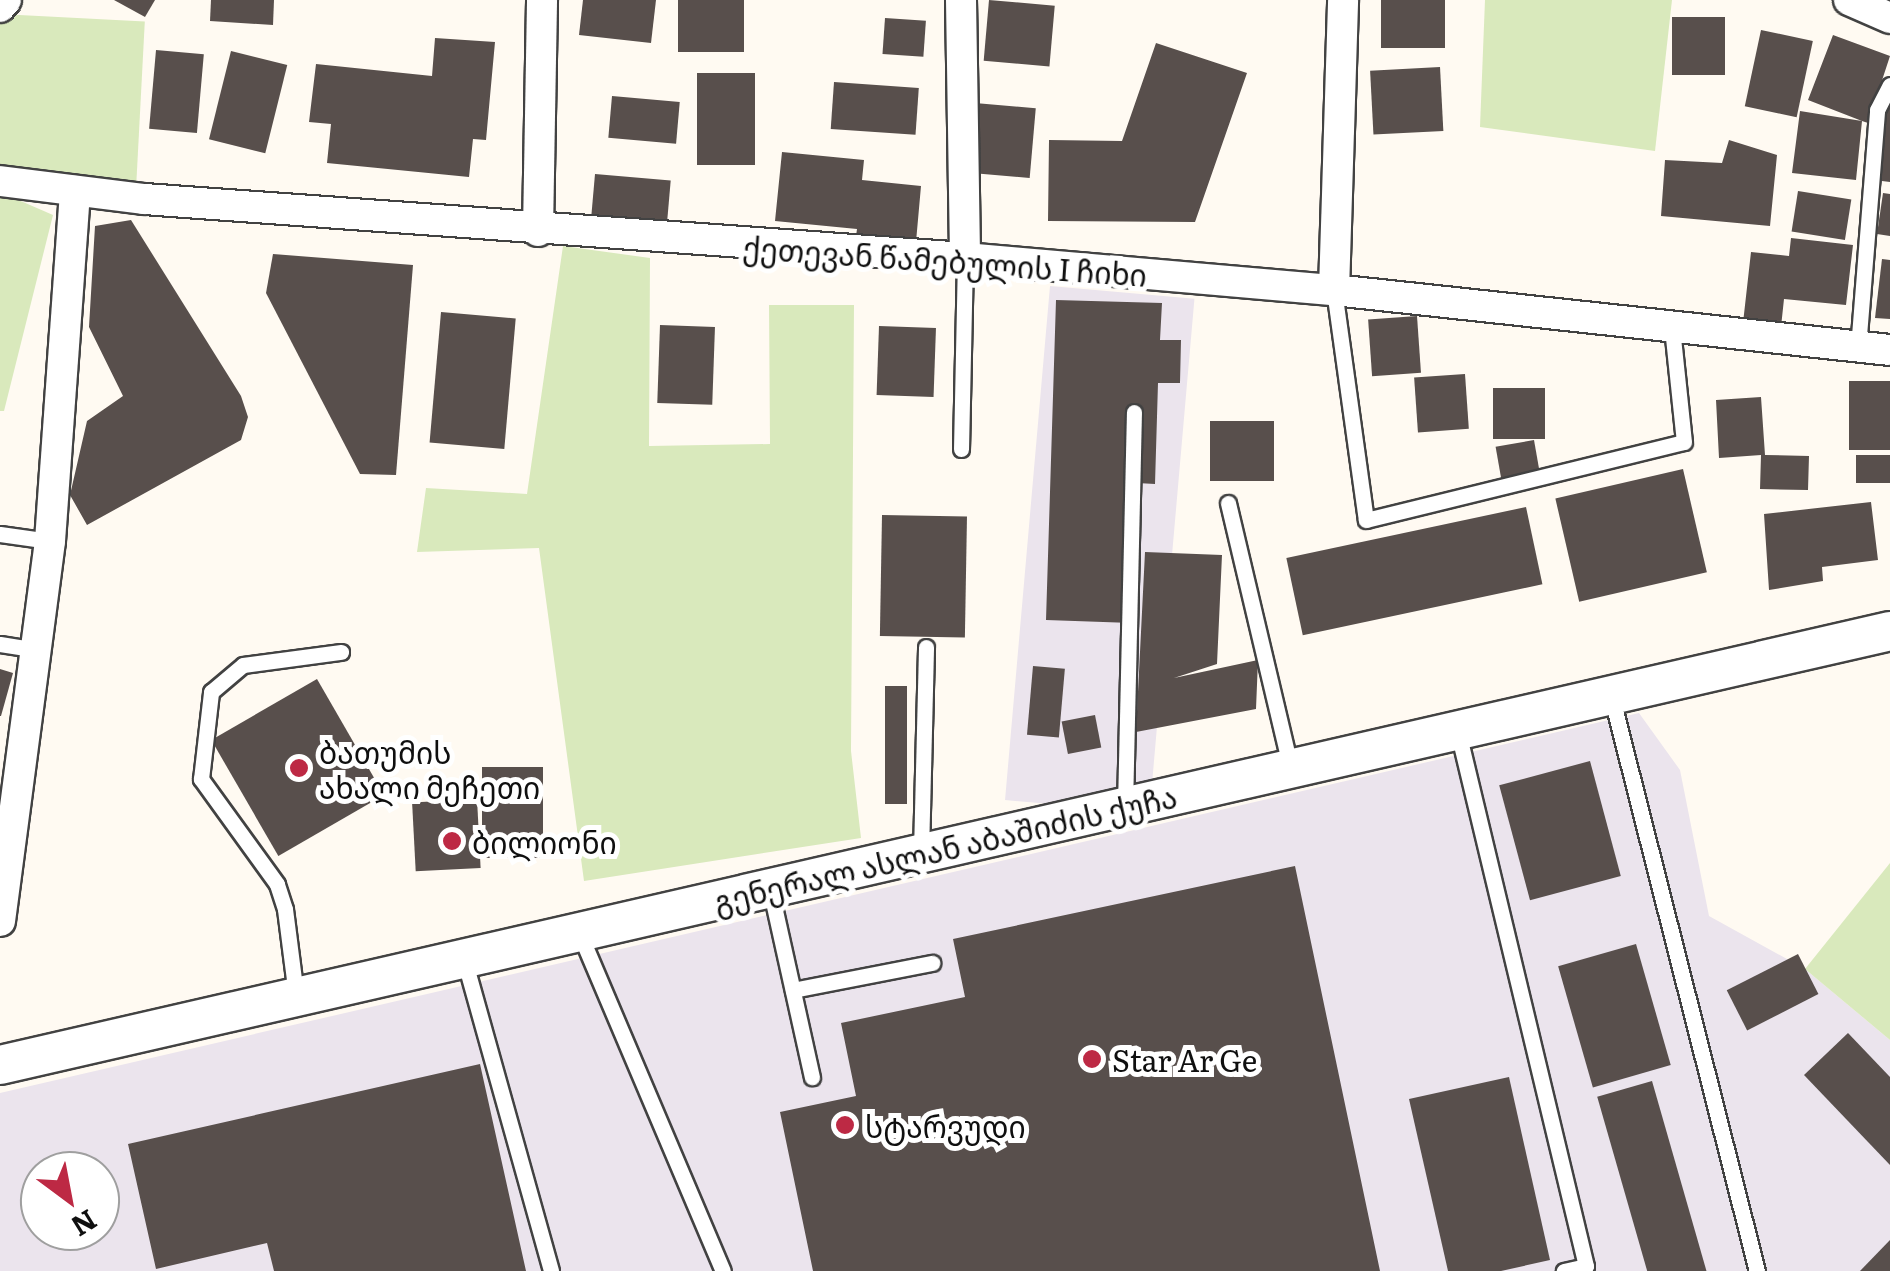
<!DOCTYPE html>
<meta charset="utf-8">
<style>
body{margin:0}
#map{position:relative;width:1890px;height:1271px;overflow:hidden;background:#fffaf2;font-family:Literata,"Noto Sans Georgian",serif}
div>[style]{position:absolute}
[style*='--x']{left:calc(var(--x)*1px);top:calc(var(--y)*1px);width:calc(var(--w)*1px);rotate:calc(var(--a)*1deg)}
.industrial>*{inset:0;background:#ebe4ed;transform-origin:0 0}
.green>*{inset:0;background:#d9e9bc;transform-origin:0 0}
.building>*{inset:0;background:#584f4c;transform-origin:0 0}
.roads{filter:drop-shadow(2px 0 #424242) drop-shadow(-2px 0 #424242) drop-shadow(0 2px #424242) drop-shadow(0 -2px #424242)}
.service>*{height:15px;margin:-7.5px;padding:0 7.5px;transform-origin:7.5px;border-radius:7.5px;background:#fff}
.minor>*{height:30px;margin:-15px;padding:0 15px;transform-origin:15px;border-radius:15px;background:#fff}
.tertiary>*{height:38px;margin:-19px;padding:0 19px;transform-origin:19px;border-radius:19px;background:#fff}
.dots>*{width:28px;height:28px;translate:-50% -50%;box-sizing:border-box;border:5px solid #fff;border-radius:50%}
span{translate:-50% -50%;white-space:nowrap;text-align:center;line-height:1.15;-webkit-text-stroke:10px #fff;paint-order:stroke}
.street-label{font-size:30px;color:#0f0f0f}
.poi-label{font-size:30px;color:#0f0f0f}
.left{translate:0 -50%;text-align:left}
.north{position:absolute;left:20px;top:1151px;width:100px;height:100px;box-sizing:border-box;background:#fff;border:2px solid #9f9f9f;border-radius:50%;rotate:148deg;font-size:28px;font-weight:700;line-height:40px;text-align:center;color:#0f0f0f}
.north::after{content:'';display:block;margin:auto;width:35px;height:45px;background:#bd2944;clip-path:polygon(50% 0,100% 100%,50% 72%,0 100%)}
</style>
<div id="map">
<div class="industrial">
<i style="left:1050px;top:286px;width:145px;height:516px;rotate:5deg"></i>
<i style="clip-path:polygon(evenodd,1639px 713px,1680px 770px,1709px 916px,1805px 969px,1890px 1040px,1890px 1271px,0 1271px,0 1093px,1639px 713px,40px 1171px,100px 1171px,100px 1231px,40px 1231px,40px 1171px)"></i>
</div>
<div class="green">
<i style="clip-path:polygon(1485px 0,1672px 0,1655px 151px,1480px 127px)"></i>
<i style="left:0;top:14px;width:145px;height:167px;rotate:3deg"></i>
<i style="clip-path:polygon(0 192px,53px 215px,4px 411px,0 411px)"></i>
<i style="clip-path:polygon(563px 246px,650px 258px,649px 446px,770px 444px,769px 305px,854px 305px,851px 751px,861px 838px,584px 881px,539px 548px,417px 552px,426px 488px,527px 494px)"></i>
<i style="clip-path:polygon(1890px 863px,1890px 1040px,1805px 969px)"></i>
</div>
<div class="building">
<i style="clip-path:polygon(114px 0,155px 0,145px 17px)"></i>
<i style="clip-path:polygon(211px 0,274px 0,273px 25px,210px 21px)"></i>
<i style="clip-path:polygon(583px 0,656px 0,651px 43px,579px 35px)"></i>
<i style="left:678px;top:0;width:66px;height:52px"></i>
<i style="left:989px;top:0;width:66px;height:61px;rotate:5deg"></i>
<i style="left:1381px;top:0;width:64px;height:48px"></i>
<i style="left:1725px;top:17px;width:58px;height:53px;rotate:90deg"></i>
<i style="left:885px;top:18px;width:41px;height:36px;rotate:4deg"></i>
<i style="left:1761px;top:30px;width:53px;height:78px;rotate:12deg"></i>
<i style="clip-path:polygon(1833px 35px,1890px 56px,1868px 123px,1862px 121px,1856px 180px,1792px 173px,1800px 111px,1862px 121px,1808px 100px)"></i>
<i style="clip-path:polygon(435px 38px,495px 42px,486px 140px,473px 139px,469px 177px,327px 163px,331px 124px,309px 122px,316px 64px,432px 76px)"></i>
<i style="clip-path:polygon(1156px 43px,1247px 73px,1195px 222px,1048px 221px,1049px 140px,1122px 141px)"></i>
<i style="left:156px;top:50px;width:48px;height:79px;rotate:5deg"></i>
<i style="left:231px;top:51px;width:58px;height:91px;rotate:14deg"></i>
<i style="left:1440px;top:67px;width:64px;height:70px;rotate:87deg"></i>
<i style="left:697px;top:73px;width:58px;height:92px"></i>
<i style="left:834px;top:82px;width:85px;height:47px;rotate:4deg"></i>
<i style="left:612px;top:96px;width:68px;height:42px;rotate:5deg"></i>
<i style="clip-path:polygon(1885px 101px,1890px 102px,1890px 182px,1874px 180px)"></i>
<i style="left:975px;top:103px;width:61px;height:70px;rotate:5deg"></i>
<i style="clip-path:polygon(1729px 140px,1777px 155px,1770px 226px,1661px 216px,1665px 160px,1722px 163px)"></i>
<i style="clip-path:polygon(782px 152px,864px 160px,862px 180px,921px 186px,916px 242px,856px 236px,857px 229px,775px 221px)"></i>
<i style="left:595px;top:174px;width:76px;height:52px;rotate:5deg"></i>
<i style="left:1798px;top:191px;width:54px;height:41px;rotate:9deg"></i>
<i style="clip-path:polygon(1883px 193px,1890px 194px,1890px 236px,1877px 234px)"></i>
<i style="clip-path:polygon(131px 220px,241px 396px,248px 417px,241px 440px,87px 525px,70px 495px,87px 421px,123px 396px,89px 327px,95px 226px)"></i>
<i style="clip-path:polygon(1791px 238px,1853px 245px,1846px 305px,1784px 299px,1781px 327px,1743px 323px,1751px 252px,1789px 256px)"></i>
<i style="clip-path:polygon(273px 254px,413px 265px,396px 475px,360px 474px,266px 293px)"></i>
<i style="clip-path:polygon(1882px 259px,1890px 260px,1890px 319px,1875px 318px)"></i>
<i style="clip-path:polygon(1056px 300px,1162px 303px,1160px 340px,1181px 340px,1180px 383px,1158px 383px,1155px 484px,1137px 483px,1132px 623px,1046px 620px)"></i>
<i style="left:441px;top:312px;width:75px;height:131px;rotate:5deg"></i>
<i style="left:1417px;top:316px;width:57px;height:49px;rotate:86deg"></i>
<i style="left:660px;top:325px;width:55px;height:78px;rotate:2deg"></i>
<i style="left:879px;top:326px;width:57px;height:69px;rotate:2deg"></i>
<i style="left:1465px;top:374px;width:55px;height:51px;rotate:86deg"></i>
<i style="left:1890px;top:381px;width:69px;height:41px;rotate:90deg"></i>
<i style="left:1493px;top:388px;width:52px;height:51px"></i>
<i style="clip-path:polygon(1761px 397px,1765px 455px,1809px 456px,1808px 490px,1760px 489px,1761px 455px,1719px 458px,1716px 400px)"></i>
<i style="left:1210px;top:421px;width:64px;height:60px"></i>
<i style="left:1534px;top:440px;width:35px;height:39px;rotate:80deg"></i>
<i style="left:1890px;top:455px;width:28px;height:34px;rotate:90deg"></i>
<i style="left:1683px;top:469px;width:106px;height:131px;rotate:77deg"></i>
<i style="clip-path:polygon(1871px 502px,1878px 560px,1822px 567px,1823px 581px,1769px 590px,1764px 514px)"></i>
<i style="left:1526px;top:507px;width:79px;height:245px;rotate:78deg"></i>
<i style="left:882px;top:515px;width:85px;height:121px;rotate:1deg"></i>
<i style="clip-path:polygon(1145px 552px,1222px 555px,1217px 664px,1174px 678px,1258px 660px,1256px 709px,1136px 732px)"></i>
<i style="left:1033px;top:666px;width:32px;height:69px;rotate:5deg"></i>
<i style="clip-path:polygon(0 669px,13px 673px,1px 716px,0 716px)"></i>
<i style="left:317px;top:679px;width:134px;height:122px;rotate:60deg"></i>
<i style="left:885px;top:686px;width:22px;height:118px"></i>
<i style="left:1095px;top:715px;width:33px;height:34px;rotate:79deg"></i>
<i style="left:1590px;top:761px;width:119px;height:94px;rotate:75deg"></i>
<i style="left:543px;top:767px;width:91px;height:61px;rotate:90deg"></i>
<i style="left:477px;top:799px;width:69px;height:65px;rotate:87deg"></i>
<i style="clip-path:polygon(1295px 866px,1380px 1271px,813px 1271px,780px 1112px,856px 1096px,841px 1023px,965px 997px,953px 939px)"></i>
<i style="left:1636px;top:944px;width:126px;height:81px;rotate:74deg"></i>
<i style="left:1798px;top:954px;width:45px;height:80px;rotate:63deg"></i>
<i style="clip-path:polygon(1848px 1033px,1890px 1077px,1890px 1165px,1804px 1075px)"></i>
<i style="clip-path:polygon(480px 1064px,526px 1271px,274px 1271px,267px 1243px,156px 1269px,128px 1144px)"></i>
<i style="clip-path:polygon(1509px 1077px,1550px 1260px,1501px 1271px,1448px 1271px,1409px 1099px)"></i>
<i style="left:1652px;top:1081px;width:198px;height:57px;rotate:74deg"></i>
<i style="clip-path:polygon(1890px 1240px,1890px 1271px,1860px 1271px)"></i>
</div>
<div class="roads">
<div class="service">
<i style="--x:1334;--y:290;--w:232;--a:82.1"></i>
<i style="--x:1366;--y:520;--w:327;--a:-13.8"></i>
<i style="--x:1684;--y:442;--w:115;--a:-96"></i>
<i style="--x:1858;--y:348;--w:239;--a:-85.4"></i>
<i style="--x:1877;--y:110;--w:28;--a:-63"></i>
<i style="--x:961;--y:449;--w:191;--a:-88.8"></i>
<i style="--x:1228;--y:503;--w:270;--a:76.7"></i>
<i style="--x:0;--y:534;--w:50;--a:8"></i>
<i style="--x:0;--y:644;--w:39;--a:9"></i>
<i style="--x:1611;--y:695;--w:594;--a:75.78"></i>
<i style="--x:1458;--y:732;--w:549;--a:76.52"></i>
<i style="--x:1586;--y:1266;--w:23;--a:167"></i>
<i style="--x:1125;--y:807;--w:395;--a:-88.7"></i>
<i style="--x:921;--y:853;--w:206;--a:-88.6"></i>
<i style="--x:770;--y:888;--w:194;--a:77.5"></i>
<i style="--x:579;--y:932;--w:368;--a:67"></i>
<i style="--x:464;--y:959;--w:324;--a:74.4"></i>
<i style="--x:793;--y:990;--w:142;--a:-11"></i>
<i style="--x:296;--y:995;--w:87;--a:-97.3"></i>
<i style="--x:285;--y:909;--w:26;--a:-108"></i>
<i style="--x:277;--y:884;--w:130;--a:-125.9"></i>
<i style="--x:201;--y:779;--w:88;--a:-83.4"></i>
<i style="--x:211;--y:692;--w:42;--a:-40.2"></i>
<i style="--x:243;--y:665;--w:99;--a:-7.6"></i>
</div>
<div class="minor">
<i style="--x:961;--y:0;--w:258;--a:89.1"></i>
<i style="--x:1849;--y:0;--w:45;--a:23.7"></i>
<i style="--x:0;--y:7;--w:9;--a:-49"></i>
<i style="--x:0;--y:181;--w:145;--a:7.1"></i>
<i style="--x:144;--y:199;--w:823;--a:4.11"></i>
<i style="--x:965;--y:258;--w:370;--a:5"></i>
<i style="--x:1334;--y:290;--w:559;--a:6.16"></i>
<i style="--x:538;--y:231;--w:231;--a:-89"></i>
<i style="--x:1334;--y:290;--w:290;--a:-88.2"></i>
<i style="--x:0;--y:921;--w:383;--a:-82.5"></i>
<i style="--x:50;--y:541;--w:351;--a:-85.9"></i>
</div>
<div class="tertiary">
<i style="--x:0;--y:1065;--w:1939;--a:-12.93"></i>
</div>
</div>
<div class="dots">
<i style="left:299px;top:768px;background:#bd2944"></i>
<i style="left:452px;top:841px;background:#bd2944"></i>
<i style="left:1092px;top:1059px;background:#bd2944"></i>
<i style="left:845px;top:1125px;background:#bd2944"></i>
</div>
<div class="street-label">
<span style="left:945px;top:260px;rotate:4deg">ქეთევან წამებულის I ჩიხი</span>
<span style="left:945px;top:848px;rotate:-13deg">გენერალ ასლან აბაშიძის ქუჩა</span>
</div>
<div class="poi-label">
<span class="left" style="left:319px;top:768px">ბათუმის<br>ახალი მეჩეთი</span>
<span class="left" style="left:472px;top:841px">ბილიონი</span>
<span class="left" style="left:1112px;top:1059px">Star Ar Ge</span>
<span class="left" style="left:865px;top:1125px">სტარვუდი</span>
</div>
<div class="north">N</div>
</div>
